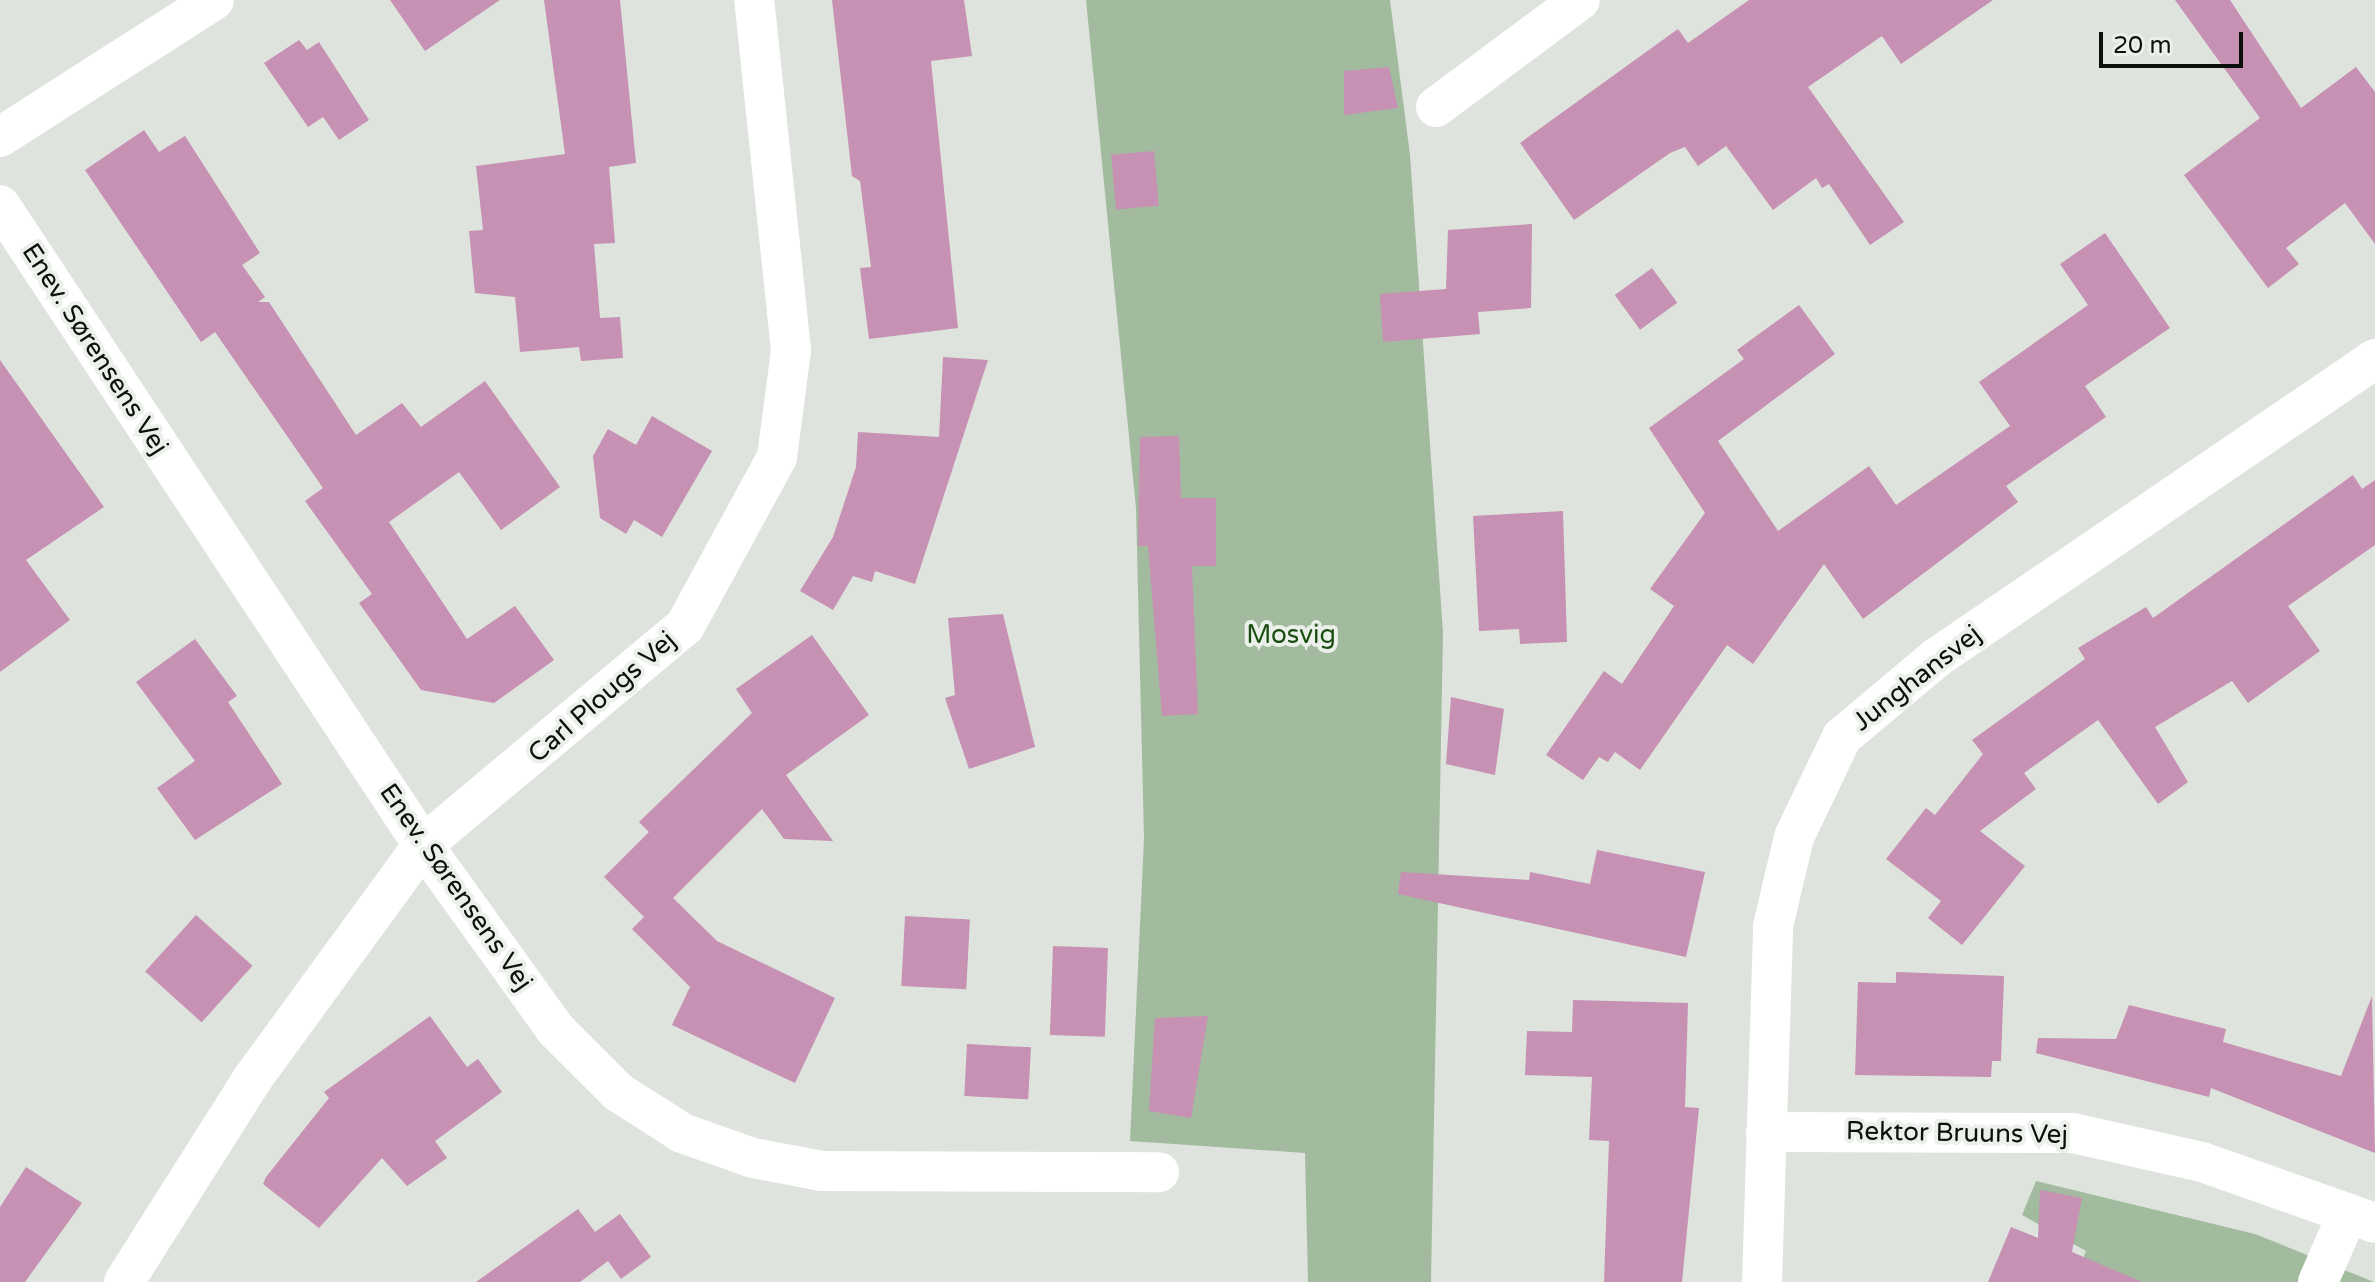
<!DOCTYPE html>
<meta charset="utf-8">
<style>
body{margin:0}
#map{position:relative;width:2375px;height:1282px;overflow:hidden;background:#dee3dd;font-family:"Varela Round",sans-serif}
div>[style]{position:absolute}
[style*='--x']{left:calc(var(--x)*1px);top:calc(var(--y)*1px);width:calc(var(--w)*1px);rotate:calc(var(--a)*1deg)}
.green>*{inset:0;background:#a2bb9e}
.building>*{inset:0;background:#c691b2;transform-origin:0 0}
.minor>*{height:40px;margin:-20px;padding:0 20px;transform-origin:20px;border-radius:20px;background:#fff}
span{translate:-50% -50%;white-space:nowrap;text-align:center;line-height:1.15;-webkit-text-stroke:8px #ebf0ea;paint-order:stroke}
.street-label{font-size:26px;color:#0d0f0d}
.park-label{font-size:26px;color:#1b4f11}
.scale{position:absolute;left:2099px;top:32px;width:144px;height:36px;box-sizing:border-box;border:4px solid #0d0f0d;border-top:0;padding-left:10px;font-size:24px;line-height:28px;white-space:nowrap;color:#0d0f0d;-webkit-text-stroke:6px #ebf0ea;paint-order:stroke}
</style>
<div id="map">
<div class="green">
<i style="clip-path:polygon(1086px 0,1390px 0,1410px 155px,1443px 632px,1431px 1282px,1308px 1282px,1305px 1153px,1130px 1141px,1144px 838px,1136px 508px)"></i>
<i style="clip-path:polygon(2036px 1181px,2255px 1234px,2374px 1282px,2074px 1282px,2086px 1251px,2022px 1215px)"></i>
</div>
<div class="building">
<i style="clip-path:polygon(390px 0,500px 0,425px 51px)"></i>
<i style="clip-path:polygon(544px 0,620px 0,636px 163px,609px 167px,615px 243px,594px 244px,600px 318px,620px 317px,623px 358px,581px 361px,579px 347px,520px 352px,515px 297px,475px 293px,469px 231px,483px 230px,476px 166px,565px 154px)"></i>
<i style="clip-path:polygon(832px 0,964px 0,972px 56px,931px 61px,958px 328px,869px 339px,860px 268px,871px 267px,860px 181px,852px 176px)"></i>
<i style="clip-path:polygon(1749px 0,1993px 0,1901px 64px,1882px 36px,1808px 87px,1904px 222px,1870px 245px,1829px 184px,1822px 188px,1816px 178px,1773px 210px,1726px 146px,1698px 166px,1685px 147px,1670px 153px,1574px 220px,1520px 143px,1678px 29px,1688px 43px)"></i>
<i style="clip-path:polygon(2175px 0,2230px 0,2301px 108px,2356px 67px,2375px 92px,2375px 244px,2345px 203px,2286px 248px,2299px 264px,2268px 288px,2184px 175px,2260px 118px)"></i>
<i style="clip-path:polygon(299px 40px,307px 50px,319px 42px,369px 120px,339px 140px,323px 117px,308px 127px,264px 63px)"></i>
<i style="clip-path:polygon(1389px 67px,1398px 108px,1344px 115px,1344px 71px)"></i>
<i style="clip-path:polygon(144px 130px,159px 152px,185px 136px,260px 253px,242px 265px,265px 297px,258px 302px,269px 302px,356px 435px,402px 403px,421px 427px,485px 381px,560px 487px,501px 530px,459px 472px,389px 522px,467px 639px,515px 606px,554px 660px,494px 703px,421px 690px,359px 603px,372px 594px,305px 501px,323px 488px,215px 332px,201px 342px,85px 170px)"></i>
<i style="left:1154px;top:151px;width:55px;height:43px;rotate:85deg"></i>
<i style="clip-path:polygon(1532px 224px,1531px 308px,1478px 312px,1480px 334px,1383px 342px,1380px 294px,1446px 289px,1448px 230px)"></i>
<i style="clip-path:polygon(2105px 233px,2170px 328px,2085px 386px,2106px 417px,2006px 486px,2018px 502px,1863px 619px,1824px 564px,1753px 664px,1727px 645px,1640px 770px,1615px 752px,1608px 762px,1599px 757px,1583px 780px,1546px 755px,1604px 671px,1622px 684px,1674px 606px,1650px 589px,1705px 513px,1649px 428px,1744px 359px,1737px 350px,1799px 305px,1835px 354px,1718px 441px,1778px 531px,1869px 466px,1896px 505px,2010px 426px,1979px 382px,2088px 305px,2060px 264px)"></i>
<i style="left:1652px;top:268px;width:43px;height:46px;rotate:54deg"></i>
<i style="clip-path:polygon(943px 357px,988px 360px,915px 584px,875px 571px,872px 582px,853px 576px,833px 610px,800px 591px,833px 537px,856px 467px,858px 432px,939px 437px)"></i>
<i style="clip-path:polygon(0 360px,104px 507px,26px 560px,70px 620px,0 672px)"></i>
<i style="clip-path:polygon(652px 416px,712px 451px,662px 537px,634px 520px,626px 534px,600px 518px,593px 456px,608px 429px,636px 445px)"></i>
<i style="clip-path:polygon(1179px 436px,1181px 498px,1216px 498px,1216px 566px,1192px 566px,1198px 714px,1162px 716px,1148px 546px,1138px 546px,1140px 437px)"></i>
<i style="clip-path:polygon(2353px 475px,2362px 489px,2375px 480px,2375px 545px,2288px 606px,2320px 651px,2248px 703px,2232px 681px,2155px 727px,2188px 782px,2158px 804px,2098px 720px,2024px 773px,2036px 789px,1980px 831px,2025px 866px,1962px 945px,1928px 918px,1941px 901px,1886px 859px,1926px 808px,1935px 815px,1983px 754px,1972px 740px,2085px 659px,2078px 648px,2146px 607px,2153px 618px)"></i>
<i style="clip-path:polygon(1563px 511px,1567px 642px,1520px 644px,1519px 629px,1479px 631px,1473px 516px)"></i>
<i style="clip-path:polygon(1003px 614px,1035px 747px,969px 769px,945px 698px,955px 695px,948px 618px)"></i>
<i style="clip-path:polygon(812px 635px,869px 715px,786px 775px,833px 841px,784px 839px,762px 809px,673px 898px,717px 941px,835px 998px,795px 1083px,672px 1025px,690px 987px,632px 929px,644px 917px,604px 877px,649px 832px,639px 822px,752px 713px,736px 689px)"></i>
<i style="clip-path:polygon(195px 639px,237px 696px,228px 702px,282px 784px,195px 840px,157px 788px,195px 761px,136px 682px)"></i>
<i style="clip-path:polygon(1451px 697px,1504px 709px,1495px 775px,1446px 764px)"></i>
<i style="clip-path:polygon(1597px 850px,1705px 872px,1686px 957px,1398px 894px,1401px 872px,1529px 880px,1530px 872px,1590px 884px)"></i>
<i style="left:196px;top:915px;width:76px;height:76px;rotate:42deg"></i>
<i style="left:905px;top:916px;width:65px;height:70px;rotate:3deg"></i>
<i style="left:1053px;top:946px;width:55px;height:89px;rotate:2deg"></i>
<i style="clip-path:polygon(1896px 972px,2004px 976px,2001px 1061px,1992px 1061px,1991px 1077px,1855px 1075px,1858px 982px,1896px 983px)"></i>
<i style="clip-path:polygon(2372px 996px,2375px 1153px,2211px 1088px,2209px 1097px,2036px 1053px,2038px 1038px,2116px 1039px,2129px 1005px,2226px 1029px,2223px 1042px,2341px 1076px)"></i>
<i style="clip-path:polygon(1573px 1000px,1688px 1003px,1685px 1107px,1699px 1108px,1682px 1282px,1604px 1282px,1609px 1141px,1589px 1140px,1592px 1077px,1525px 1075px,1527px 1031px,1572px 1032px)"></i>
<i style="clip-path:polygon(430px 1016px,467px 1067px,478px 1059px,502px 1092px,435px 1141px,447px 1158px,407px 1186px,382px 1158px,319px 1228px,263px 1184px,266px 1177px,329px 1098px,324px 1092px)"></i>
<i style="clip-path:polygon(1208px 1016px,1191px 1118px,1149px 1111px,1155px 1018px)"></i>
<i style="left:967px;top:1044px;width:64px;height:52px;rotate:3deg"></i>
<i style="clip-path:polygon(26px 1167px,82px 1203px,25px 1282px,0 1282px,0 1207px)"></i>
<i style="clip-path:polygon(2040px 1190px,2082px 1198px,2072px 1252px,2142px 1282px,1988px 1282px,2011px 1227px,2038px 1238px)"></i>
<i style="clip-path:polygon(578px 1209px,595px 1232px,620px 1214px,651px 1257px,621px 1279px,608px 1261px,580px 1282px,476px 1282px)"></i>
</div>
<div class="minor">
<i style="--x:1436;--y:107;--w:179;--a:-36.6"></i>
<i style="--x:0;--y:137;--w:254;--a:-32.6"></i>
<i style="--x:0;--y:205;--w:767;--a:56.54"></i>
<i style="--x:423;--y:845;--w:226;--a:54.3"></i>
<i style="--x:555;--y:1029;--w:89;--a:45"></i>
<i style="--x:618;--y:1092;--w:76;--a:32.6"></i>
<i style="--x:682;--y:1133;--w:75;--a:19.4"></i>
<i style="--x:753;--y:1158;--w:70;--a:10.7"></i>
<i style="--x:822;--y:1171;--w:337;--a:0.2"></i>
<i style="--x:1766;--y:1132;--w:307;--a:0.2"></i>
<i style="--x:2073;--y:1133;--w:132;--a:12.7"></i>
<i style="--x:2202;--y:1162;--w:183;--a:19.4"></i>
<i style="--x:124;--y:1282;--w:241;--a:-57.7"></i>
<i style="--x:253;--y:1078;--w:288;--a:-53.9"></i>
<i style="--x:423;--y:845;--w:341;--a:-39.9"></i>
<i style="--x:685;--y:626;--w:192;--a:-61.4"></i>
<i style="--x:777;--y:457;--w:108;--a:-82.5"></i>
<i style="--x:791;--y:350;--w:352;--a:-96"></i>
<i style="--x:1762;--y:1282;--w:356;--a:-88.2"></i>
<i style="--x:1773;--y:926;--w:91;--a:-76.7"></i>
<i style="--x:1794;--y:837;--w:111;--a:-64.4"></i>
<i style="--x:1842;--y:737;--w:123;--a:-40"></i>
<i style="--x:1936;--y:658;--w:531;--a:-34.26"></i>
<i style="--x:2318;--y:1282;--w:75;--a:-66.5"></i>
</div>
<div class="street-label">
<span style="left:95px;top:349px;rotate:57deg">Enev. Sørensens Vej</span>
<span style="left:1917px;top:678px;rotate:-38deg">Junghansvej</span>
<span style="left:602px;top:697px;rotate:-41deg">Carl Plougs Vej</span>
<span style="left:456px;top:887px;rotate:55deg">Enev. Sørensens Vej</span>
<span style="left:1957px;top:1133px;rotate:1deg">Rektor Bruuns Vej</span>
</div>
<div class="park-label">
<span style="left:1291px;top:635px">Mosvig</span>
</div>
<div class="scale">20 m</div>
</div>
